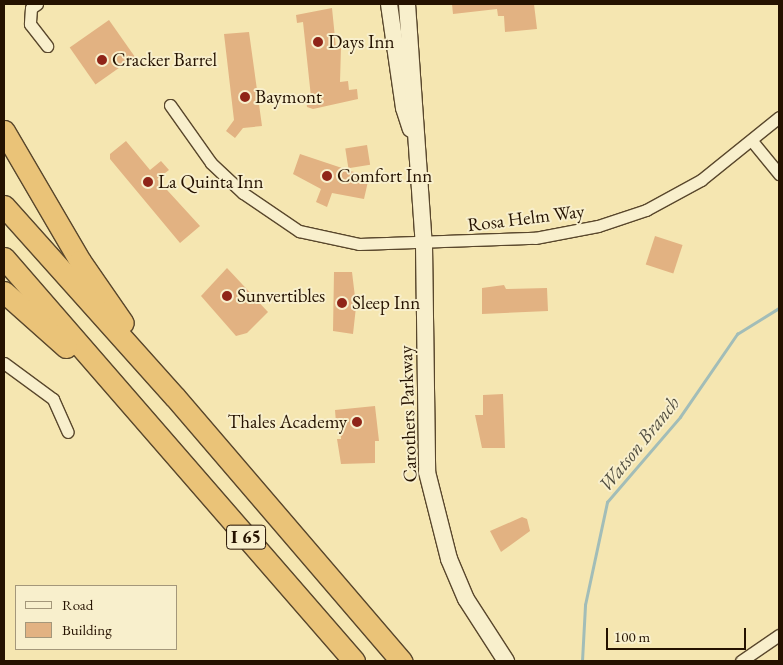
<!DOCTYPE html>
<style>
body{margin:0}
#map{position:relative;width:783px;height:665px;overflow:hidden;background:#f5e6b1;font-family:"EB Garamond",serif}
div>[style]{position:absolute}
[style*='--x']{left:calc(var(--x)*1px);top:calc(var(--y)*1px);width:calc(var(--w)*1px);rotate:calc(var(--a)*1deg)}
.stream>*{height:2.5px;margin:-1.25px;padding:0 1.25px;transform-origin:1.25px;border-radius:1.25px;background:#a2bdb8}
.building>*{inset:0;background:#e2b282;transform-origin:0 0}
.roads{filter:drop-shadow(1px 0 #59472c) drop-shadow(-1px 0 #59472c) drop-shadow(0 1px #59472c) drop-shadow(0 -1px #59472c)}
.street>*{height:11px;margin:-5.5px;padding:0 5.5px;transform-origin:5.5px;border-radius:5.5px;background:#f8efcc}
.secondary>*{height:16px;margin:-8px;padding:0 8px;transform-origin:8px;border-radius:8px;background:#f8efcc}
.highway>*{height:21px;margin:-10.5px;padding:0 10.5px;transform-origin:10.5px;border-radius:10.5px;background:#eac378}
.dots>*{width:14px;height:14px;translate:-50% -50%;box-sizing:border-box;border:2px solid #f8efcc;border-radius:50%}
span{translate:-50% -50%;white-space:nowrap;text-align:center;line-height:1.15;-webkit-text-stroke:4px #f8efcc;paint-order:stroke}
.shield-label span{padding:1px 4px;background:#f8efcc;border:1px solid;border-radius:4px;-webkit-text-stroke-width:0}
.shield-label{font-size:18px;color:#251200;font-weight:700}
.poi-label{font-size:19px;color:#251200}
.left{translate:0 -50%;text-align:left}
.right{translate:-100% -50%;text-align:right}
.street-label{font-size:19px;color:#251200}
.water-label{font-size:20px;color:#514e40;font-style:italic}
.frame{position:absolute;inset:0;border:5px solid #251200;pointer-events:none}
.legend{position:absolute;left:15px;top:585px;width:162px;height:65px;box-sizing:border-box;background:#f8efcc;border:1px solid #a4977a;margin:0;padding:6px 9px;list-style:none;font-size:15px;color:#251200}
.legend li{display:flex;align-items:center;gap:10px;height:25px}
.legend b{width:25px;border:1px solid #a4977a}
.scale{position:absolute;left:606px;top:628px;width:140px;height:22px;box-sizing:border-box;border:2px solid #251200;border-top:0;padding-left:6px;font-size:15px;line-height:18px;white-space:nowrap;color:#251200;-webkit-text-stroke:4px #f8efcc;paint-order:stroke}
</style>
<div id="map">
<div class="stream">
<i style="--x:582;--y:661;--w:56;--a:-86.9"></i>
<i style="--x:585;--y:605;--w:105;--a:-77.9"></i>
<i style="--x:607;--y:502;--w:112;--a:-49.3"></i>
<i style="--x:680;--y:417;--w:101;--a:-55.5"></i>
<i style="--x:737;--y:334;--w:49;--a:-31.8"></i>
</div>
<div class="building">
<i style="clip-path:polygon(452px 4px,534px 4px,537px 29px,505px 32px,504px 16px,498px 16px,497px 9px,453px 14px)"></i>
<i style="clip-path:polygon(332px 8px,336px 48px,341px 47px,340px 82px,348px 81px,349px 90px,357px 89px,358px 99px,313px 109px,307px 107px,306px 98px,311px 97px,303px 22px,297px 23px,296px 15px)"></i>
<i style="left:109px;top:20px;width:45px;height:48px;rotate:55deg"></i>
<i style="clip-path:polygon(249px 32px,262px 126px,243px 128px,235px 138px,226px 131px,234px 120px,224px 34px)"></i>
<i style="clip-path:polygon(126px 141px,150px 170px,161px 161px,169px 170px,157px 179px,200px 226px,180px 243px,110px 159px,110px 154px)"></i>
<i style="left:367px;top:145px;width:20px;height:22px;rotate:81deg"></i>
<i style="clip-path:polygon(300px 154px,369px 177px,364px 199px,332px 193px,327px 207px,316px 202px,321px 189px,293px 174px)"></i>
<i style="left:655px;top:236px;width:29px;height:30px;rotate:18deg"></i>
<i style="clip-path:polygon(227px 268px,268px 312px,247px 333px,236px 336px,201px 296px)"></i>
<i style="clip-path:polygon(334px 272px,352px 272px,355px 297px,365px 297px,366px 307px,356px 307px,353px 334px,333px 331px)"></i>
<i style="clip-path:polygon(504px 285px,506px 289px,547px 288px,548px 311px,482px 314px,482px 288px)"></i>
<i style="clip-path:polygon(503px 394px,505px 448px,482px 448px,475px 415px,483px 415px,483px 395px)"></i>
<i style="clip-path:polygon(375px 406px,379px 441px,375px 441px,375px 463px,341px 464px,337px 439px,341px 439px,340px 423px,336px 423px,335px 410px)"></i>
<i style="clip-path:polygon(522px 517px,527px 519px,530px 531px,501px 552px,490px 531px)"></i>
</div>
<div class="roads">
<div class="street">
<i style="--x:37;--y:4;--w:7;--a:146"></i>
<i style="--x:31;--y:8;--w:16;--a:94"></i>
<i style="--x:30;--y:24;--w:28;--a:52"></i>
<i style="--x:170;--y:105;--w:71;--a:54.7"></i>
<i style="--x:211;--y:163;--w:44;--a:43.2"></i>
<i style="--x:243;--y:193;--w:68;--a:34.2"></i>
<i style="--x:299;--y:231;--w:61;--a:12.2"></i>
<i style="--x:359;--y:244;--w:176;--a:-2"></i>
<i style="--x:535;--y:238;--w:64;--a:-10.8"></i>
<i style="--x:598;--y:226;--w:51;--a:-18.4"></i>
<i style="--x:646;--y:210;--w:63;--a:-28.6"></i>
<i style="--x:701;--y:180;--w:100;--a:-38.9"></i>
<i style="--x:752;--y:141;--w:43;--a:50.7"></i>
<i style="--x:4;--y:363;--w:61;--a:36.3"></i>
<i style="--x:53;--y:399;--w:36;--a:66"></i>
<i style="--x:741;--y:661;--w:46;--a:-34.4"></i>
</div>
<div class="secondary">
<i style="--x:389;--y:4;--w:105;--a:81.8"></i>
<i style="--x:404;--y:108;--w:22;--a:72"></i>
<i style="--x:407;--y:4;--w:242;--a:86"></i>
<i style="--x:424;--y:245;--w:227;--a:89.2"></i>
<i style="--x:427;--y:472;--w:90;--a:75.8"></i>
<i style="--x:449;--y:559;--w:43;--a:67"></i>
<i style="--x:466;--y:599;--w:74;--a:57.2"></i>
</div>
<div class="highway">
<i style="--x:4;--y:131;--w:151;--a:59.7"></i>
<i style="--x:80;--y:261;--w:75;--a:55.3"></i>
<i style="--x:4;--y:206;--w:256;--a:48.2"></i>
<i style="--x:175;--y:397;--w:348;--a:49.4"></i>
<i style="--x:4;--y:258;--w:534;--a:49.03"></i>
<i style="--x:4;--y:292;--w:83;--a:41.6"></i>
</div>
</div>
<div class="dots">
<i style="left:318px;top:42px;background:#8f2418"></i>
<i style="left:102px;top:60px;background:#8f2418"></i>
<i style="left:245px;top:97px;background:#8f2418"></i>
<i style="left:327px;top:176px;background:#8f2418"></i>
<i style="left:148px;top:182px;background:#8f2418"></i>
<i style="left:227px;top:296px;background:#8f2418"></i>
<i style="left:342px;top:303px;background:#8f2418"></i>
<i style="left:357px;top:422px;background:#8f2418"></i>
</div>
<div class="shield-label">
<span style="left:246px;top:537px">I 65</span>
</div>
<div class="poi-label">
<span class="left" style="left:328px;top:42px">Days Inn</span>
<span class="left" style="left:112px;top:60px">Cracker Barrel</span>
<span class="left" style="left:255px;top:97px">Baymont</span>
<span class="left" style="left:337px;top:176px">Comfort Inn</span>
<span class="left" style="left:158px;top:182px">La Quinta Inn</span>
<span class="left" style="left:237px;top:296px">Sunvertibles</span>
<span class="left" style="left:352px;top:303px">Sleep Inn</span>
<span class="right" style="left:347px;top:422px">Thales Academy</span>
</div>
<div class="street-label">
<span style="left:526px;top:218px;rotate:-7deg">Rosa Helm Way</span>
<span style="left:408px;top:414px;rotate:-92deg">Carothers Parkway</span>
</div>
<div class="water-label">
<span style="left:639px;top:444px;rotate:-51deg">Watson Branch</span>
</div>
<div class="frame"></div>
<ul class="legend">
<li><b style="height:6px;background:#f8efcc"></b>Road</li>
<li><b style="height:14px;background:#e2b282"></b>Building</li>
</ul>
<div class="scale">100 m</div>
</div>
